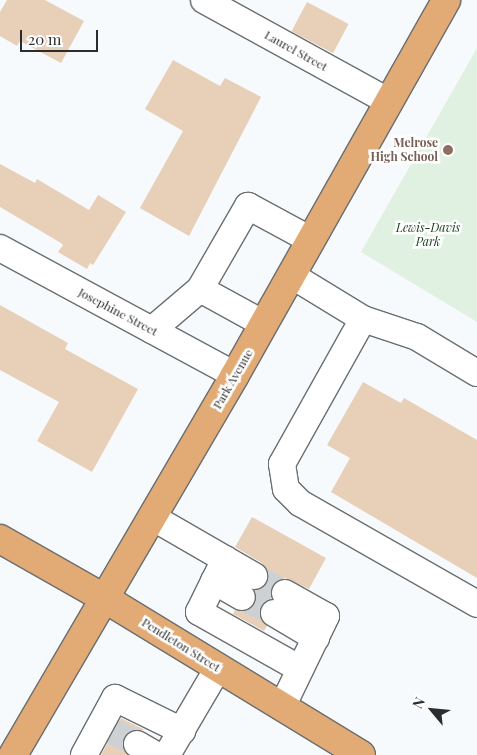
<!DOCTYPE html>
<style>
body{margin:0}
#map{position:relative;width:477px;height:755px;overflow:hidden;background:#f7fafd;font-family:"Playfair Display",serif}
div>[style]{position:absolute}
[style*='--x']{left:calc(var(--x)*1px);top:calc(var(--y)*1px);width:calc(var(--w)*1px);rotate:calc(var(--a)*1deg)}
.green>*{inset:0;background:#e1f1e1}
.building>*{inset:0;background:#e8cfb8;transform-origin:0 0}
.minor-tunnel>*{height:26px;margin-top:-13px;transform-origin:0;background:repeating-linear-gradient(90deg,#ced1d3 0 26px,transparent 0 39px)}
.roads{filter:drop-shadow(1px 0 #6b6e70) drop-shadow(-1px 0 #6b6e70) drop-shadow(0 1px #6b6e70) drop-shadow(0 -1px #6b6e70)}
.minor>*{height:26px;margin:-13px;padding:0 13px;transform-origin:13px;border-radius:13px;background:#fff}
.major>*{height:28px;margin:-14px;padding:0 14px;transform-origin:14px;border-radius:14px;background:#e2aa74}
.dots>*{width:14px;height:14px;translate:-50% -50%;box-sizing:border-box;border:2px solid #fff;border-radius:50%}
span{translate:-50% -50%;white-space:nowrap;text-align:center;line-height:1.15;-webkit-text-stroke:5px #fff;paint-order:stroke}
.street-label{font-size:12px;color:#2a2c2d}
.education-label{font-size:12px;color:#785e54;font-weight:700}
.right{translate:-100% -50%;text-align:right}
.park-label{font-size:12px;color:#1c4120;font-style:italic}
.north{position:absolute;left:407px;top:685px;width:50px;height:50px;-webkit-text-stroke:4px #fff;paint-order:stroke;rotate:298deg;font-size:14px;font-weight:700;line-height:20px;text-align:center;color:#2a2c2d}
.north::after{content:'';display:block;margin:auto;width:18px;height:22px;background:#2a2c2d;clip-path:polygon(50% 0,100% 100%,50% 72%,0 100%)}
.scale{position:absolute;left:20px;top:30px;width:78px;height:22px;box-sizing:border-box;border:2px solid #2a2c2d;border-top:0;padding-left:6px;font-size:15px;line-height:18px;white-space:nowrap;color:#2a2c2d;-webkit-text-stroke:4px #fff;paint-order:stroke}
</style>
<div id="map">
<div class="green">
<i style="clip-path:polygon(477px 48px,477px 322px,361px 252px)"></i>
</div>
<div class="building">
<i style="clip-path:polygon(7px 0,45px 0,84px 21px,61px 63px,20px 41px,17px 46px,0 36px,0 12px)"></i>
<i style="left:307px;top:2px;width:47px;height:33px;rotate:28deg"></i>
<i style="clip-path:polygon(173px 60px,220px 86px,225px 78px,261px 97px,189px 236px,140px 208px,183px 131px,145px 109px)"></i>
<i style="clip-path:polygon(0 164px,35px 183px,37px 179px,89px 210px,98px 195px,126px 212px,93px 265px,90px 263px,87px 269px,58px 252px,63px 245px,61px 243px,0 207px)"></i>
<i style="clip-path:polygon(0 305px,68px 343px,65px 349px,138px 389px,92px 472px,37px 441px,59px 402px,0 370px)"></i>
<i style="clip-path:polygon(363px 382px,401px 403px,404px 398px,477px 440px,477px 578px,331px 492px,350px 458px,327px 445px)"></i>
<i style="clip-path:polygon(252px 517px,326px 558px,309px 589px,285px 578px,272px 585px,271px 599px,261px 605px,259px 612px,267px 626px,264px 631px,233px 614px,235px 610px,249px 610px,255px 605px,255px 591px,267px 584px,269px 576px,262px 563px,235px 547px)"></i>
<i style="clip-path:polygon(121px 718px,145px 730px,130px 731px,124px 736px,122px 744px,127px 755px,101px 755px)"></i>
</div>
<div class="minor-tunnel">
<i style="--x:254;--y:576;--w:35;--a:29"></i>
<i style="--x:242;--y:597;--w:36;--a:27"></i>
<i style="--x:112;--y:731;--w:28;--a:27"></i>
</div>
<div class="roads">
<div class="minor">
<i style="--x:204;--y:0;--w:210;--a:28.8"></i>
<i style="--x:0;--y:248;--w:267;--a:28.4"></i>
<i style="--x:291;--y:275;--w:84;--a:31.4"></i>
<i style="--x:363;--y:319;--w:57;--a:18.4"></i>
<i style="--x:417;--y:337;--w:70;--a:31"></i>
<i style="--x:363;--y:319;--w:166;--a:119.2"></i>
<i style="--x:282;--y:464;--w:25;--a:81"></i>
<i style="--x:286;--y:489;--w:20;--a:45"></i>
<i style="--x:300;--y:503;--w:204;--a:29.7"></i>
<i style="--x:264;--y:324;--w:73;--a:-151.3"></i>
<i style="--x:200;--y:289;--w:96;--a:-60"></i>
<i style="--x:248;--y:206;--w:72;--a:28.4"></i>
<i style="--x:152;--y:330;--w:63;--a:-40.5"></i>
<i style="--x:152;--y:517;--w:118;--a:30"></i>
<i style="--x:225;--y:559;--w:59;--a:116.1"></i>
<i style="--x:199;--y:612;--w:116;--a:29.4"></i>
<i style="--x:214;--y:581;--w:32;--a:30"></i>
<i style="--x:274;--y:613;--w:49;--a:30.8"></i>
<i style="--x:282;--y:707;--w:101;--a:-64.2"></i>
<i style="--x:326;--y:616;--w:47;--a:-150.7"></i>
<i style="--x:137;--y:744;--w:22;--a:30"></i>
<i style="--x:84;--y:755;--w:65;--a:-61.5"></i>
<i style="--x:115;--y:698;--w:75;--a:26.2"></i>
<i style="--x:167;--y:755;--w:101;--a:-59.6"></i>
</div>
<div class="major">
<i style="--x:0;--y:539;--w:120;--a:29.6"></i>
<i style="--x:104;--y:598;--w:301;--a:31.4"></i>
<i style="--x:13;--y:755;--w:440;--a:-59.7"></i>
<i style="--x:235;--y:375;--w:430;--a:-60.6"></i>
</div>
</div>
<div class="dots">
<i style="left:448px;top:150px;background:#8d6e63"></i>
</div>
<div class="street-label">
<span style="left:296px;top:51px;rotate:29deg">Laurel Street</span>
<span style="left:118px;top:312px;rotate:28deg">Josephine Street</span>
<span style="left:233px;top:379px;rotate:-60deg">Park Avenue</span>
<span style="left:181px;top:645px;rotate:32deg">Pendleton Street</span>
</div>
<div class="education-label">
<span class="right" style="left:438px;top:150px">Melrose<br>High School</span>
</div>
<div class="park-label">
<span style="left:428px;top:235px">Lewis-Davis<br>Park</span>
</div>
<div class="north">N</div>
<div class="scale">20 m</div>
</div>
